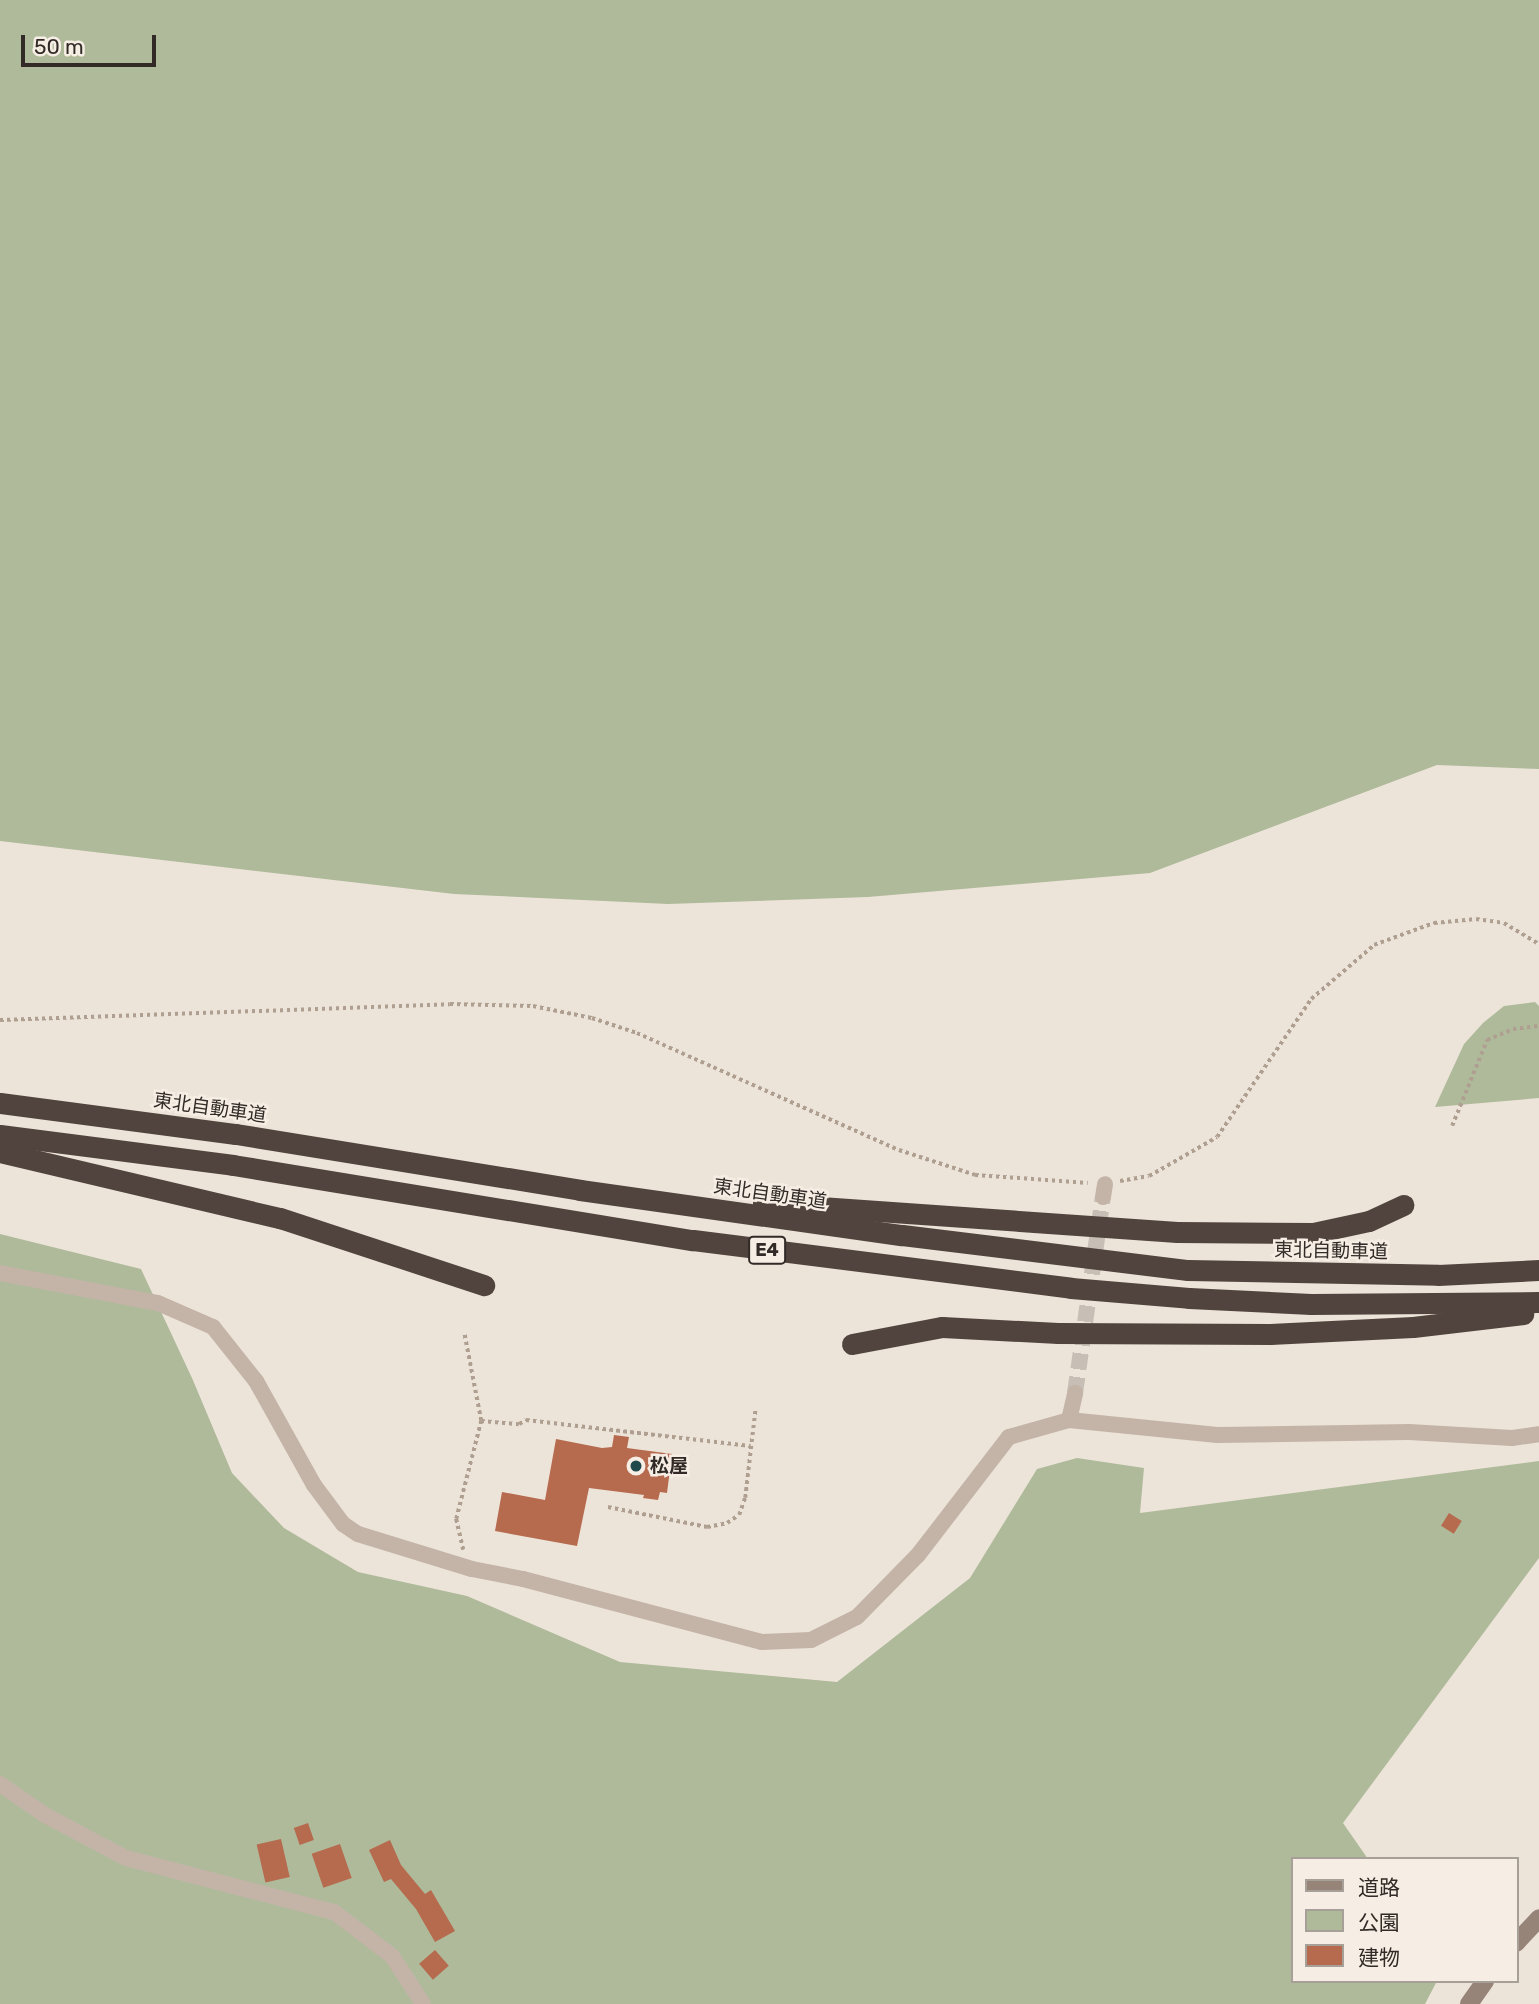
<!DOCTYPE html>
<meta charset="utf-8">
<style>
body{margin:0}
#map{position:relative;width:1539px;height:2004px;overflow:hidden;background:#ede4d9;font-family:Rubik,"Noto Sans JP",sans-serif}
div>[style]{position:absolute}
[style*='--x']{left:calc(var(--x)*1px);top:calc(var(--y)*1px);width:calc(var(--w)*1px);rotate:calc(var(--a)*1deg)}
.green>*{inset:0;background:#afba9b}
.building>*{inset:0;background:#b66a4e;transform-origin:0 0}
.street-tunnel>*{height:16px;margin-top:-8px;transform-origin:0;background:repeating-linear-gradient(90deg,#c7bfb5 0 16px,transparent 0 24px)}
.path>*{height:3.5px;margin-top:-1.75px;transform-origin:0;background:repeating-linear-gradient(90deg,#af9f91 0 3.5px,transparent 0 7px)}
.street>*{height:16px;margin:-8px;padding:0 8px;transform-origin:8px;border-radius:8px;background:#c3b4a7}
.secondary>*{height:18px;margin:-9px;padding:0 9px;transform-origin:9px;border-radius:9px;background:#968478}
.highway>*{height:21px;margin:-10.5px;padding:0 10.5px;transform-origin:10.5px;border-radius:10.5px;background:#51443e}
.dots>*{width:19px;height:19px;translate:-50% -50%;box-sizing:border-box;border:4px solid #f6eee4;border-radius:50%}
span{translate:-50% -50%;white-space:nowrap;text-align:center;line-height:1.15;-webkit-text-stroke:5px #f6eee4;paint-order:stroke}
.shield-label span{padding:2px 5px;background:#f6eee4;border:2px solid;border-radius:5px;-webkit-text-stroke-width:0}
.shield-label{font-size:18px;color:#312a26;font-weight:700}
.street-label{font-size:19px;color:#312a26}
.poi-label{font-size:19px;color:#312a26;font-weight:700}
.left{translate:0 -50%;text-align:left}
.legend{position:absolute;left:1291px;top:1857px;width:228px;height:126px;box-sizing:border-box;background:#f6eee4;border:2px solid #a7a098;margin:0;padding:9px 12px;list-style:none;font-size:21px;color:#312a26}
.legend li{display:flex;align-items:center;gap:14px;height:35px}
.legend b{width:35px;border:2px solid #a7a098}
.scale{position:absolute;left:21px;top:35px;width:135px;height:32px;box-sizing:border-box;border:4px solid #312a26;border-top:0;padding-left:9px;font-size:21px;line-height:24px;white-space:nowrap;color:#312a26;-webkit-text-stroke:5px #f6eee4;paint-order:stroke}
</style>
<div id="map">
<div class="green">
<i style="clip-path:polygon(0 0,1539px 0,1539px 769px,1437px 765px,1150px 873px,868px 897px,668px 904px,454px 894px,0 841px)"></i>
<i style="clip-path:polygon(1535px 1002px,1539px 1006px,1539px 1098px,1435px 1107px,1464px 1044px,1483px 1023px,1504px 1006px)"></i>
<i style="clip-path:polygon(0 1234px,141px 1269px,192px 1378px,232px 1473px,284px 1528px,358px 1572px,467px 1596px,620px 1662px,837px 1682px,970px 1578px,1037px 1469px,1077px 1458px,1144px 1468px,1140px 1513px,1539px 1461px,1539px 1558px,1343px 1823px,1368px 1859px,1292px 1859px,1292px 1981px,1437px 1981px,1425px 2004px,0 2004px)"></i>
</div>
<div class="building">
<i style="clip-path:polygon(614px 1435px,629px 1437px,627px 1448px,672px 1454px,667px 1493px,660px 1492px,658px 1500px,643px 1498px,644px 1495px,589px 1488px,577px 1546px,495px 1531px,502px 1492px,545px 1500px,556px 1439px,602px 1448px,612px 1447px)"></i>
<i style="left:1449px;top:1513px;width:15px;height:15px;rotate:32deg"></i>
<i style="left:308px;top:1823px;width:18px;height:15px;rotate:71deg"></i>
<i style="left:281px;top:1839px;width:39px;height:25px;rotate:77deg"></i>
<i style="clip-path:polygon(390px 1840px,401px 1865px,425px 1894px,431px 1890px,455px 1931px,435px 1942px,416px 1909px,391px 1879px,384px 1882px,369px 1850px)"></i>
<i style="left:340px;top:1844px;width:36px;height:30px;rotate:71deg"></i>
<i style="left:435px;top:1950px;width:21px;height:21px;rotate:49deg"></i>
</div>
<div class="street-tunnel">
<i style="--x:1075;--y:1393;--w:198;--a:-81.9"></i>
</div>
<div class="path">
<i style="--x:0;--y:1020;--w:450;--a:-2"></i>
<i style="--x:450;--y:1004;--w:83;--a:1.4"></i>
<i style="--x:533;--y:1006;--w:60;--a:11.5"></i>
<i style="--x:592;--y:1018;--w:47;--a:18.4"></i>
<i style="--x:637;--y:1033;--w:287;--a:24.1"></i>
<i style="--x:899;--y:1150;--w:80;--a:18.2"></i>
<i style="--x:975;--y:1175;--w:113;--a:4"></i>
<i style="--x:1452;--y:1126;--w:93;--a:-67.9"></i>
<i style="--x:1487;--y:1040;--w:28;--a:-23"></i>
<i style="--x:1513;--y:1029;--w:26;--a:-7"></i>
<i style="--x:1120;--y:1181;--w:29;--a:-10"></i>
<i style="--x:1149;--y:1176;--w:78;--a:-29.8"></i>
<i style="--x:1217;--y:1137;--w:167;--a:-55.7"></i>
<i style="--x:1311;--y:999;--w:83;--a:-40.6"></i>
<i style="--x:1374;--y:945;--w:64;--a:-20.1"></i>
<i style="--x:1434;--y:923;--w:42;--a:-5.4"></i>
<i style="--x:1476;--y:919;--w:28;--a:8"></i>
<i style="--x:1504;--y:923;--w:41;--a:31"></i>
<i style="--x:481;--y:1421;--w:38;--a:5"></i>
<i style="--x:519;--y:1424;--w:8;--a:-30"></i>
<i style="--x:526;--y:1420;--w:226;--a:6.6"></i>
<i style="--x:608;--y:1507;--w:101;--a:11.4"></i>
<i style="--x:707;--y:1527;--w:20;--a:-11"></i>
<i style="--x:727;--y:1523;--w:14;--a:-34"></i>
<i style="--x:739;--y:1515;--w:18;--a:-71"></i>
<i style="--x:745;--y:1498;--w:88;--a:-83.4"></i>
<i style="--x:463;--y:1550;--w:32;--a:-103"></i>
<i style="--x:456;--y:1519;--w:101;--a:-75.7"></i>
<i style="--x:481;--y:1421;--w:90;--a:-100.9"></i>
</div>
<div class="street">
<i style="--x:1103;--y:1197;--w:13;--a:-81"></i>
<i style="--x:0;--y:1273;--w:161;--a:10.8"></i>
<i style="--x:158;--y:1303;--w:60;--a:23.6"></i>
<i style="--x:213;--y:1327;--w:69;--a:51.5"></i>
<i style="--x:256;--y:1381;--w:119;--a:60.9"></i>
<i style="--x:314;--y:1485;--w:49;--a:53.4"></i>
<i style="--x:343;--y:1524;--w:18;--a:34"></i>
<i style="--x:358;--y:1534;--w:119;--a:17.1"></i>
<i style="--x:472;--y:1569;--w:52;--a:11.1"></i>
<i style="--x:523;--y:1579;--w:247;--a:14.8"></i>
<i style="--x:762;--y:1642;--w:49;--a:-2.3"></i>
<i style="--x:811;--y:1640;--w:51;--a:-26.6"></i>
<i style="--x:857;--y:1617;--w:87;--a:-45.5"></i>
<i style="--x:918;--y:1555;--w:149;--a:-52.4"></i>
<i style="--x:1009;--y:1437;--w:62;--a:-15.8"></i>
<i style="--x:1069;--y:1420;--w:149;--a:5.8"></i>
<i style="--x:1217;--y:1435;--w:192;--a:-0.9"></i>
<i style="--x:1409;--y:1432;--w:103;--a:3.3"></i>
<i style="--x:1512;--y:1438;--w:27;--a:-8"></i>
<i style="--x:1069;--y:1420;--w:28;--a:-77"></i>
<i style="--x:0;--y:1784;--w:55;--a:34.6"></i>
<i style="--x:45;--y:1815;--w:92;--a:28"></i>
<i style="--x:126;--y:1858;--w:215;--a:14.6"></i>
<i style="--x:334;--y:1912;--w:73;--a:37.2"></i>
<i style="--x:392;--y:1956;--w:57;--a:57.1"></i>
</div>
<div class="secondary">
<i style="--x:1516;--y:1943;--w:34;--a:-47"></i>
<i style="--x:1469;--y:2004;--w:28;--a:-55"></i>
</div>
<div class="highway">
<i style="--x:0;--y:1103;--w:238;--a:7.5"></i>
<i style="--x:236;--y:1134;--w:349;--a:9.2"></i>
<i style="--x:580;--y:1190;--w:325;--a:8"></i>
<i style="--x:902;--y:1235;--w:288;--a:7"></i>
<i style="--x:1188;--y:1270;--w:250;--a:1.1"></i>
<i style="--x:1438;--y:1275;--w:101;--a:-2.8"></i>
<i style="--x:0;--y:1135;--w:235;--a:7.3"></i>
<i style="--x:233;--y:1165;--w:466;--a:9.3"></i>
<i style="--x:693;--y:1240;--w:381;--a:7.2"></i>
<i style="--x:1071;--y:1288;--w:118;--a:4.8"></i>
<i style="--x:1189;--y:1298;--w:122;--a:2.8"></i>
<i style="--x:1311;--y:1304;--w:228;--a:-0.5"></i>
<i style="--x:0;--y:1152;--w:288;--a:13.3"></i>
<i style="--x:280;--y:1218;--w:215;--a:18.2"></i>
<i style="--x:763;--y:1203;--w:415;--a:4"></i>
<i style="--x:1177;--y:1232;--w:136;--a:0.4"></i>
<i style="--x:1313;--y:1233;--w:57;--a:-12.1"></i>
<i style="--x:1369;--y:1221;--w:38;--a:-25"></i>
<i style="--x:852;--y:1344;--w:92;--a:-10.7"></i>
<i style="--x:942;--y:1327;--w:116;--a:3"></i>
<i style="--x:1058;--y:1333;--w:212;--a:0.3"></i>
<i style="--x:1270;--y:1334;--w:143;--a:-2.8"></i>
<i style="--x:1413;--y:1327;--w:111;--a:-6.7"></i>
</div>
<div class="dots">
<i style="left:636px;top:1466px;background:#21494c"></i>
</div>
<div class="shield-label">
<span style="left:767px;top:1250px">E4</span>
</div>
<div class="street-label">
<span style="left:210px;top:1108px;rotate:8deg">東北自動車道</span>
<span style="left:770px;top:1194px;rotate:8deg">東北自動車道</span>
<span style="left:1331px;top:1251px;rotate:1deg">東北自動車道</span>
</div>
<div class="poi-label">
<span class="left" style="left:650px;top:1466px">松屋</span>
</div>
<ul class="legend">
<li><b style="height:9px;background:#968478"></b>道路</li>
<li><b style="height:19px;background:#afba9b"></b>公園</li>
<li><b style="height:19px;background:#b66a4e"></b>建物</li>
</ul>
<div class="scale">50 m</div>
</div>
